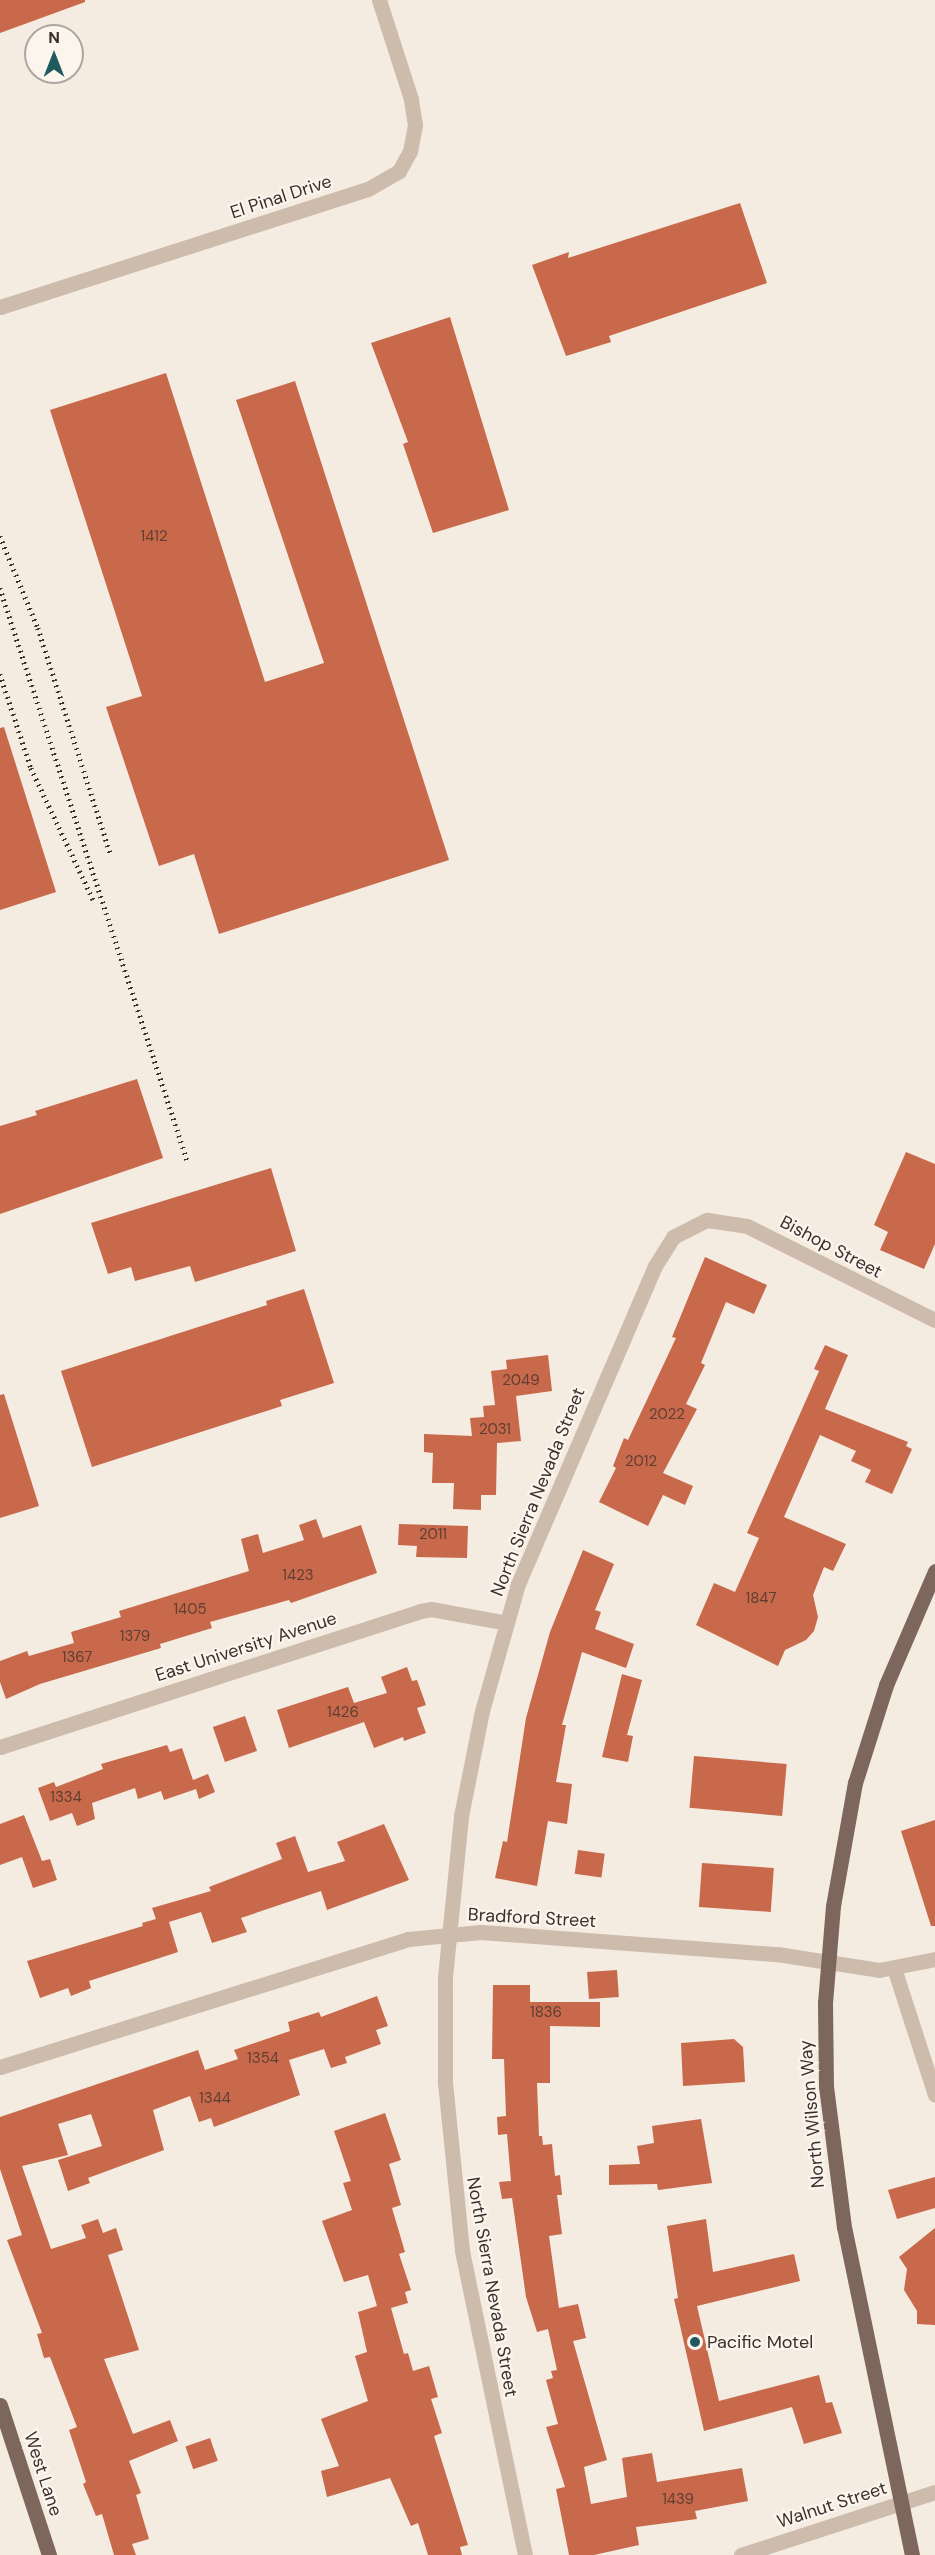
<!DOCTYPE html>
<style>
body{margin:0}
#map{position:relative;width:935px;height:2555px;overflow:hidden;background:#f4ebe1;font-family:"DM Sans",sans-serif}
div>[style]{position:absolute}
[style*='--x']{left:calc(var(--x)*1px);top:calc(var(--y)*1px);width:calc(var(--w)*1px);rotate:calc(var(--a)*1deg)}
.building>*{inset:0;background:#c8694b;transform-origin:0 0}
.minor>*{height:15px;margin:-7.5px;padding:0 7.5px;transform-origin:7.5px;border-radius:7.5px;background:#cdbbac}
.major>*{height:15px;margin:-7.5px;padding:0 7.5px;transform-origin:7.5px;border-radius:7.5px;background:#7d675c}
.rail>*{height:4.5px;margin-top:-2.25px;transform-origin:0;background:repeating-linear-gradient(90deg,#3b302b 0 1.5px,transparent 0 6px)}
.dots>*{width:16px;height:16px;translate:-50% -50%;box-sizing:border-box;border:3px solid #fbf5ee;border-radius:50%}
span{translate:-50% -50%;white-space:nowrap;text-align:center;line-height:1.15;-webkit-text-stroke:4.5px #fbf5ee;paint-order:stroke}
.number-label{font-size:15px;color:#5e3e33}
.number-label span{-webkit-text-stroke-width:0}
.street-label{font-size:18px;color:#3b302b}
.poi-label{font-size:18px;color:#3b302b}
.left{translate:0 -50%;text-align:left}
.north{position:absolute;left:24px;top:24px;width:60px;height:60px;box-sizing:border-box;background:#fbf5ee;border:2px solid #aea6a0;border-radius:50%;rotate:0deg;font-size:16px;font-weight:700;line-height:24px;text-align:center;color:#3b302b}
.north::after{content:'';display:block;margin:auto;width:21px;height:27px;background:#1f5a5e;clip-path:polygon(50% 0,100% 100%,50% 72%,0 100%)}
</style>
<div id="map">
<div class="building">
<i style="clip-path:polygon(0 0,85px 0,85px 2px,0 33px)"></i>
<i style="clip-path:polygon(740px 203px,767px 283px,609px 336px,611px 342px,566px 356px,532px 265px,569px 252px,568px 258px)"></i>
<i style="clip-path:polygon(450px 317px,509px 510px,433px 533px,403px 444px,408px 442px,371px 343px)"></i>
<i style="clip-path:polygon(166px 373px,265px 682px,324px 663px,236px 400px,295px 381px,449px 860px,219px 934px,194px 854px,159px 866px,106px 707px,142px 696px,50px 410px)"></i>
<i style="clip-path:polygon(4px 727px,56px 892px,0 910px,0 728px)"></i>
<i style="clip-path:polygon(137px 1079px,163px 1158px,0 1214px,0 1126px,37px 1115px,35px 1111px)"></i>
<i style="clip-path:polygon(906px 1152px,935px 1164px,935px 1244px,924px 1269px,880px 1250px,888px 1232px,874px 1225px)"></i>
<i style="clip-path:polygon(271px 1168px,296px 1251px,195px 1282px,190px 1266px,135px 1281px,131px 1267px,108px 1274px,91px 1223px)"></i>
<i style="clip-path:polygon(705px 1257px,767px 1285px,754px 1314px,726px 1302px,701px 1363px,705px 1365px,686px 1404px,697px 1409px,663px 1473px,693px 1486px,685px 1505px,663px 1495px,648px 1526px,599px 1502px,616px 1468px,613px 1466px,624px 1438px,628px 1440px,676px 1338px,672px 1337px)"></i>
<i style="clip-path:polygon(304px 1289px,334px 1383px,280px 1400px,282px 1406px,92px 1467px,61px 1371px,267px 1305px,266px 1301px)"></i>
<i style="clip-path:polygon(825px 1345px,848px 1355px,825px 1409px,908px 1442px,906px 1446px,912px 1449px,892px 1494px,865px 1482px,871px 1470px,851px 1461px,856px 1451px,820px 1435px,784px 1517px,846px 1544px,833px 1571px,824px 1567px,813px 1595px,818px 1617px,814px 1631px,806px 1640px,785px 1650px,778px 1666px,696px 1625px,714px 1583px,735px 1592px,759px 1538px,747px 1533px,819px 1371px,814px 1369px)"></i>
<i style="clip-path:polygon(548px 1355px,552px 1391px,516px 1396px,521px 1441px,497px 1443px,496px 1495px,481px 1495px,481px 1510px,453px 1509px,454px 1483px,432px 1483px,433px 1453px,424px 1452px,424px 1434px,472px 1436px,470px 1418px,484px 1417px,483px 1406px,495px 1405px,491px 1371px,507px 1369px,506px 1360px)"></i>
<i style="clip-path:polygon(4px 1394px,39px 1506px,0 1518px,0 1395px)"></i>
<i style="clip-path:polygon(316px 1519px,323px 1538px,361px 1525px,377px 1573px,291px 1603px,289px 1600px,210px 1622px,212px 1628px,160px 1644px,161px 1648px,40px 1684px,6px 1699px,0 1682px,0 1661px,27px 1651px,29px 1656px,74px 1643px,71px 1632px,121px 1617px,119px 1611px,249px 1571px,241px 1539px,258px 1534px,263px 1553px,304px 1540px,299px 1525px)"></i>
<i style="clip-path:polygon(399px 1524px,468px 1526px,467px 1558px,416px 1557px,417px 1546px,398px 1545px)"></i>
<i style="clip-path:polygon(583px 1550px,614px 1564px,595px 1610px,601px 1612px,595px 1629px,634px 1644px,626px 1668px,582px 1652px,562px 1725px,566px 1725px,556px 1782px,572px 1784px,567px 1824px,548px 1821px,537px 1886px,495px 1878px,503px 1841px,507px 1842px,526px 1718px,550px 1632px)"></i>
<i style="clip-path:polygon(407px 1667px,412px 1681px,417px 1680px,426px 1705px,417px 1708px,426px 1733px,404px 1741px,403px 1737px,374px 1748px,364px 1722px,289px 1748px,277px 1710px,348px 1687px,354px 1703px,387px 1693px,381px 1677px)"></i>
<i style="clip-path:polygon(622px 1674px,642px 1680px,627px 1735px,633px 1736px,628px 1762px,602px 1757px)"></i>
<i style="left:245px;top:1716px;width:37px;height:34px;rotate:71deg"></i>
<i style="clip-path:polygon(167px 1745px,170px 1752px,182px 1748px,193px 1780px,208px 1774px,215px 1792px,199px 1799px,196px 1789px,164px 1800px,161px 1791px,138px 1799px,135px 1788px,92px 1803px,95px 1819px,77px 1826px,72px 1813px,50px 1821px,38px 1788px,54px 1782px,56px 1787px,103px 1769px,101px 1764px)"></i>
<i style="left:694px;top:1756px;width:93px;height:52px;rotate:5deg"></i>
<i style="clip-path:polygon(24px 1815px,42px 1861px,50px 1859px,57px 1880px,33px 1888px,22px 1857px,0 1865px,0 1824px)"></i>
<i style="clip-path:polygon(935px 1820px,935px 1926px,931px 1926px,901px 1831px)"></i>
<i style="clip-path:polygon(384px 1824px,409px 1880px,327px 1910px,321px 1891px,241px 1918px,247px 1932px,212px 1943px,201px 1912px,169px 1922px,178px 1952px,89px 1981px,91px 1988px,71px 1996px,68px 1988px,40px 1998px,27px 1961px,143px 1926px,142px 1923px,156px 1919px,152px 1908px,211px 1891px,209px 1887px,282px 1859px,276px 1843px,295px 1836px,308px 1872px,345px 1861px,337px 1842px)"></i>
<i style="left:578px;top:1850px;width:27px;height:24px;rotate:8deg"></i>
<i style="left:702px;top:1863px;width:72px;height:44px;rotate:4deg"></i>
<i style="left:617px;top:1970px;width:27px;height:30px;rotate:86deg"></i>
<i style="clip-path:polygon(493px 1985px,530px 1985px,530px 2002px,600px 2002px,600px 2027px,550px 2026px,550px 2083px,537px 2083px,539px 2136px,542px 2136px,543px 2145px,552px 2144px,555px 2176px,560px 2175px,562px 2195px,557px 2195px,562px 2234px,549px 2236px,559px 2308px,578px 2304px,586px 2338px,573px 2341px,607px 2460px,584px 2467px,591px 2504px,627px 2497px,622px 2458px,652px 2453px,657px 2482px,742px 2468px,748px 2501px,695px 2511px,697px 2519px,636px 2527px,639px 2545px,594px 2555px,569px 2555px,556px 2489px,565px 2487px,546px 2427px,558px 2424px,546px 2380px,553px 2378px,551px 2371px,557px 2370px,548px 2329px,537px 2332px,526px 2297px,512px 2198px,502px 2199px,499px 2182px,511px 2181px,507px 2134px,498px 2135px,497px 2117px,506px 2116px,504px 2059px,492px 2059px)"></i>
<i style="clip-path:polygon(377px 1996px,388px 2026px,376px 2030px,381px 2044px,345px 2057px,347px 2063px,331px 2068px,324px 2049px,289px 2060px,300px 2095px,214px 2127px,211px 2118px,199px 2122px,190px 2096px,153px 2110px,164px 2150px,88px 2178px,90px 2183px,68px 2191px,58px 2160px,102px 2146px,91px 2114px,58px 2124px,68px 2155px,22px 2166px,51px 2249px,86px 2238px,81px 2225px,98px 2219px,103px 2233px,116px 2228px,123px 2250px,108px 2255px,139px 2350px,104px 2359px,133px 2434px,170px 2420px,178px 2441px,129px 2461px,141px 2493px,136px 2495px,149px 2539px,132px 2544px,136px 2555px,114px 2555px,102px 2514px,96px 2516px,83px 2484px,86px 2482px,69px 2430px,77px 2427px,50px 2357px,44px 2358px,37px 2334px,42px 2333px,7px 2240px,22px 2235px,0 2169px,0 2117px,198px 2050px,205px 2070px,238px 2059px,234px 2050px,290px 2031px,288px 2022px,319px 2012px,321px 2017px)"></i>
<i style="clip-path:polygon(734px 2039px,743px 2047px,745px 2082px,683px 2086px,681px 2043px)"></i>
<i style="clip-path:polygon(385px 2113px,401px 2160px,389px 2164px,401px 2205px,392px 2208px,405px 2252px,399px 2254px,411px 2290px,405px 2292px,408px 2303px,391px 2308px,404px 2354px,408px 2353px,413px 2371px,429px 2366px,438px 2397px,431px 2399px,442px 2433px,434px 2436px,468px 2545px,460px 2547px,462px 2555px,428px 2555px,418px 2523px,411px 2526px,390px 2478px,327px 2497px,321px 2471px,339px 2466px,321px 2419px,368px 2401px,355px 2356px,367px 2352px,358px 2312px,377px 2306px,368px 2275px,344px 2282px,322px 2221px,352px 2210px,343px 2183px,351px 2181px,334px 2131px)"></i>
<i style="clip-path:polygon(701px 2119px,712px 2183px,658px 2190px,657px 2184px,609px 2185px,609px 2165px,640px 2164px,637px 2146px,654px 2143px,652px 2126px)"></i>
<i style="clip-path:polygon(935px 2177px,935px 2208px,897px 2219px,888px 2190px)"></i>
<i style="clip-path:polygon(706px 2219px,713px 2272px,794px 2254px,800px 2281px,697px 2306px,719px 2401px,819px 2375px,826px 2403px,832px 2402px,842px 2433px,804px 2444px,792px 2407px,704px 2431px,674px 2299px,678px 2298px,667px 2226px)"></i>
<i style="clip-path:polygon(935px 2228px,935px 2325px,917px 2324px,917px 2311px,904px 2290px,907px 2269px,899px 2257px)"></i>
<i style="left:210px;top:2438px;width:24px;height:26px;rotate:71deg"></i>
</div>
<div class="minor">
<i style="--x:0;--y:307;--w:386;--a:-17.8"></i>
<i style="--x:368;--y:189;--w:36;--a:-30"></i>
<i style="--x:399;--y:171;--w:23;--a:-61"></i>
<i style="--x:410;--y:151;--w:26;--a:-79"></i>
<i style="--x:415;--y:125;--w:26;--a:-99"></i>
<i style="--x:411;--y:99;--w:104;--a:-107.9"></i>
<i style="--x:0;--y:1747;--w:441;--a:-17.9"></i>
<i style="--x:420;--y:1611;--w:11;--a:-10"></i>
<i style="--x:431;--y:1609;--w:77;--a:10.4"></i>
<i style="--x:894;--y:1968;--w:133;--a:72.1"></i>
<i style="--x:0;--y:2067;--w:428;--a:-17.4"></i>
<i style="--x:408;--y:1939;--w:73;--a:-5.5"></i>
<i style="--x:481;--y:1932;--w:297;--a:4.3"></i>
<i style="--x:777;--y:1954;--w:103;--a:8.9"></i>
<i style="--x:879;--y:1970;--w:57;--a:-11.1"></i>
<i style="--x:525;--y:2555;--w:311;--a:-101.7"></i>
<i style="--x:462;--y:2250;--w:169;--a:-95.8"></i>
<i style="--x:445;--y:2082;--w:105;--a:-90"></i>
<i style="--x:445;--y:1977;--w:162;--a:-84.3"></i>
<i style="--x:461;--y:1816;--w:107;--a:-78.7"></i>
<i style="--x:482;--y:1711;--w:132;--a:-74.2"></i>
<i style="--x:518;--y:1584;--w:346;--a:-66.7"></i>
<i style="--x:655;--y:1266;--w:34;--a:-58"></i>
<i style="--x:673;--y:1237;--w:38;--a:-27"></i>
<i style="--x:707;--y:1220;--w:40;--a:8.5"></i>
<i style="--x:747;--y:1226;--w:210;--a:26.6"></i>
<i style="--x:741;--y:2555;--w:204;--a:-18"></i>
</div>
<div class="major">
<i style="--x:0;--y:2405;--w:158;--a:71.9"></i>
<i style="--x:912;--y:2555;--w:335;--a:-101.7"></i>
<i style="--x:844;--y:2227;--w:142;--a:-97.3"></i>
<i style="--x:826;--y:2086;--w:83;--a:-90.7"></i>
<i style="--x:825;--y:2003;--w:97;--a:-85.3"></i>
<i style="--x:833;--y:1906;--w:125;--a:-79.9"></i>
<i style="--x:855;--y:1783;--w:103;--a:-72.4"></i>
<i style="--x:886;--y:1685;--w:124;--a:-66.7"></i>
</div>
<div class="rail">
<i style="--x:0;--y:536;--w:100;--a:67.6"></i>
<i style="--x:38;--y:628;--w:238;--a:72.2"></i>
<i style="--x:0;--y:588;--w:605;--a:71.89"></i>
<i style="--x:0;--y:674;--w:99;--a:71.7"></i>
<i style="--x:31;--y:768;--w:147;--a:64.7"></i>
</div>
<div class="dots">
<i style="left:695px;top:2342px;background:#1f5a5e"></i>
</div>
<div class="number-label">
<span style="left:154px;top:537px">1412</span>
<span style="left:521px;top:1381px">2049</span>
<span style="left:667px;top:1415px">2022</span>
<span style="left:495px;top:1430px">2031</span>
<span style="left:641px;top:1462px">2012</span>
<span style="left:433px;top:1535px">2011</span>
<span style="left:298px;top:1576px">1423</span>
<span style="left:761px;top:1599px">1847</span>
<span style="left:190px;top:1610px">1405</span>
<span style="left:135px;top:1637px">1379</span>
<span style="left:77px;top:1658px">1367</span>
<span style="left:343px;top:1713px">1426</span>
<span style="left:66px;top:1798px">1334</span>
<span style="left:546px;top:2013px">1836</span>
<span style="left:263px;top:2059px">1354</span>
<span style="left:215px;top:2099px">1344</span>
<span style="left:678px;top:2500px">1439</span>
</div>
<div class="street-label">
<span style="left:281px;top:197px;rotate:-18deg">El Pinal Drive</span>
<span style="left:831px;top:1247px;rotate:28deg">Bishop Street</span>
<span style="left:538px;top:1492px;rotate:-68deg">North Sierra Nevada Street</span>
<span style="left:246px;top:1647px;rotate:-18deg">East University Avenue</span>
<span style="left:532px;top:1918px;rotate:3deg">Bradford Street</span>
<span style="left:812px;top:2114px;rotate:-95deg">North Wilson Way</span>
<span style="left:492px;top:2287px;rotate:80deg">North Sierra Nevada Street</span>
<span style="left:43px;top:2474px;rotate:72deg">West Lane</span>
<span style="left:832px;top:2505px;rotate:-18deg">Walnut Street</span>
</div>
<div class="poi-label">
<span class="left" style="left:707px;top:2342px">Pacific Motel</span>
</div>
<div class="north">N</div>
</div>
